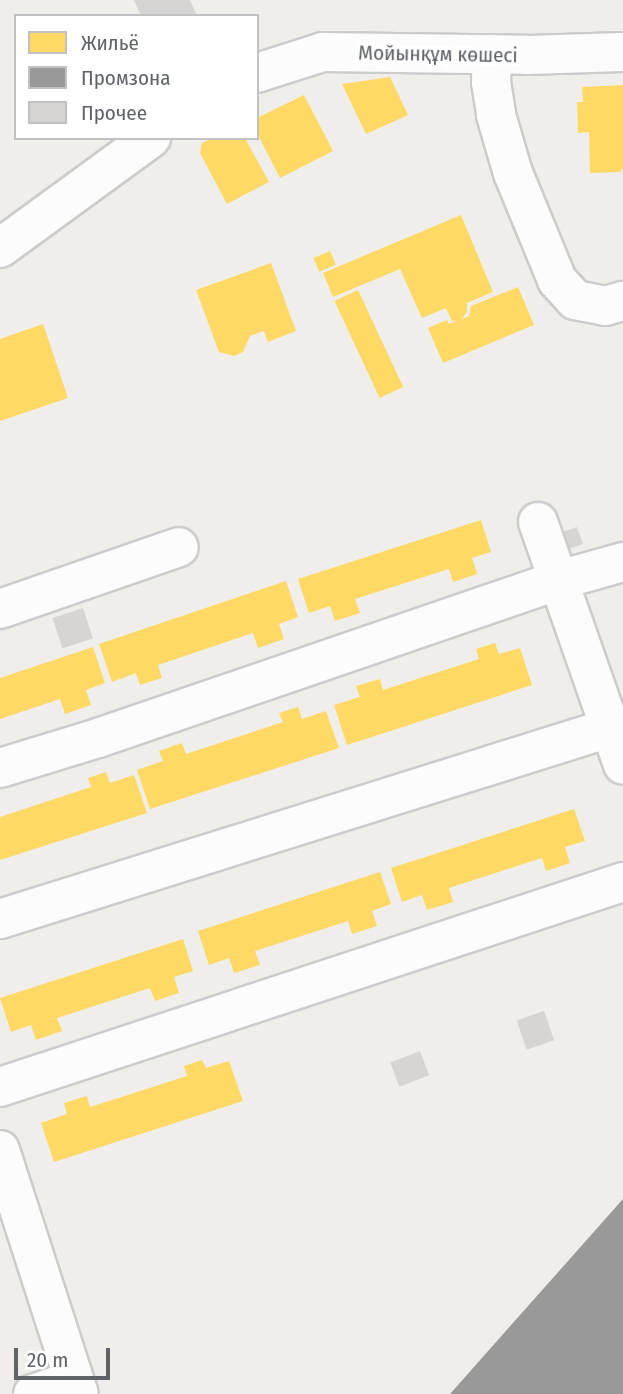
<!DOCTYPE html>
<meta charset="utf-8">
<style>
body{margin:0}
#map{position:relative;width:623px;height:1394px;overflow:hidden;background:#efeeea;font-family:"Fira Sans Condensed",sans-serif}
div>[style]{position:absolute}
[style*='--x']{left:calc(var(--x)*1px);top:calc(var(--y)*1px);width:calc(var(--w)*1px);rotate:calc(var(--a)*1deg)}
.homes>*{inset:0;background:#ffd966;transform-origin:0 0}
.industry>*{inset:0;background:#999}
.building>*{inset:0;background:#d6d5d3;transform-origin:0 0}
.roads{filter:drop-shadow(2px 0 #cbcccc) drop-shadow(-2px 0 #cbcccc) drop-shadow(0 2px #cbcccc) drop-shadow(0 -2px #cbcccc)}
.minor>*{height:38px;margin:-19px;padding:0 19px;transform-origin:19px;border-radius:19px;background:#fdfcfc}
span{translate:-50% -50%;white-space:nowrap;text-align:center;line-height:1.15;-webkit-text-stroke:7px #fff;paint-order:stroke}
.street-label{font-size:21px;color:#5f6368}
.legend{position:absolute;left:14px;top:14px;width:245px;height:126px;box-sizing:border-box;background:#fff;border:2px solid #bfc1c3;margin:0;padding:9px 12px;list-style:none;font-size:21px;color:#5f6368}
.legend li{display:flex;align-items:center;gap:14px;height:35px}
.legend b{width:35px;border:2px solid #bfc1c3}
.scale{position:absolute;left:14px;top:1348px;width:96px;height:32px;box-sizing:border-box;border:4px solid #5f6368;border-top:0;padding-left:9px;font-size:21px;line-height:24px;white-space:nowrap;color:#5f6368;-webkit-text-stroke:5px #fff;paint-order:stroke}
</style>
<div id="map">
<div class="homes">
<i style="clip-path:polygon(390px 77px,408px 115px,366px 134px,342px 84px)"></i>
<i style="clip-path:polygon(623px 85px,623px 168px,620px 172px,590px 173px,589px 132px,578px 133px,577px 102px,583px 102px,582px 87px)"></i>
<i style="clip-path:polygon(304px 95px,333px 151px,280px 178px,257px 133px,257px 118px)"></i>
<i style="clip-path:polygon(212px 138px,245px 138px,269px 182px,227px 204px,200px 153px,202px 143px)"></i>
<i style="clip-path:polygon(461px 215px,493px 292px,467px 303px,467px 312px,462px 319px,469px 316px,471px 306px,518px 287px,534px 325px,443px 363px,428px 328px,447px 320px,449px 324px,458px 320px,452px 321px,446px 308px,422px 318px,400px 269px,333px 297px,323px 273px)"></i>
<i style="left:330px;top:251px;width:15px;height:18px;rotate:67deg"></i>
<i style="clip-path:polygon(271px 263px,296px 331px,268px 342px,264px 331px,250px 336px,243px 352px,234px 356px,219px 352px,196px 290px)"></i>
<i style="left:358px;top:290px;width:107px;height:26px;rotate:65deg"></i>
<i style="clip-path:polygon(43px 324px,68px 398px,0 421px,0 339px)"></i>
<i style="clip-path:polygon(481px 520px,491px 552px,472px 558px,477px 574px,453px 582px,449px 569px,355px 599px,360px 613px,335px 621px,330px 606px,309px 613px,298px 579px)"></i>
<i style="clip-path:polygon(286px 581px,298px 617px,279px 624px,284px 639px,258px 648px,253px 633px,158px 665px,162px 678px,140px 685px,136px 673px,112px 682px,99px 644px)"></i>
<i style="clip-path:polygon(495px 643px,499px 654px,520px 648px,532px 685px,347px 745px,334px 705px,360px 697px,356px 686px,380px 679px,383px 690px,479px 659px,476px 649px)"></i>
<i style="clip-path:polygon(93px 647px,105px 683px,86px 690px,91px 705px,65px 714px,60px 699px,0 719px,0 678px)"></i>
<i style="clip-path:polygon(298px 707px,302px 719px,326px 711px,339px 748px,150px 809px,137px 770px,163px 761px,159px 751px,182px 743px,186px 754px,283px 722px,279px 713px)"></i>
<i style="clip-path:polygon(106px 772px,110px 783px,134px 775px,147px 813px,0 860px,0 817px,91px 787px,88px 778px)"></i>
<i style="clip-path:polygon(574px 809px,585px 841px,565px 847px,570px 863px,546px 871px,542px 858px,449px 888px,453px 902px,427px 910px,422px 895px,402px 902px,391px 868px)"></i>
<i style="clip-path:polygon(380px 872px,391px 904px,372px 911px,377px 926px,352px 934px,348px 921px,255px 951px,260px 965px,234px 973px,229px 958px,209px 965px,198px 931px)"></i>
<i style="clip-path:polygon(183px 939px,193px 971px,174px 977px,179px 993px,155px 1001px,150px 988px,57px 1018px,62px 1031px,36px 1040px,31px 1025px,11px 1032px,0 998px)"></i>
<i style="clip-path:polygon(202px 1060px,206px 1068px,229px 1061px,243px 1101px,54px 1162px,41px 1123px,67px 1114px,64px 1103px,87px 1096px,90px 1107px,187px 1076px,184px 1066px)"></i>
</div>
<div class="industry">
<i style="clip-path:polygon(623px 1199px,623px 1394px,450px 1394px)"></i>
</div>
<div class="building">
<i style="clip-path:polygon(134px 0,190px 0,197px 16px,141px 16px)"></i>
<i style="left:577px;top:527px;width:18px;height:18px;rotate:71deg"></i>
<i style="left:83px;top:608px;width:32px;height:32px;rotate:72deg"></i>
<i style="left:544px;top:1011px;width:31px;height:29px;rotate:71deg"></i>
<i style="left:420px;top:1051px;width:26px;height:32px;rotate:69deg"></i>
</div>
<div class="roads">
<div class="minor">
<i style="--x:492;--y:54;--w:28;--a:92"></i>
<i style="--x:491;--y:82;--w:33;--a:81"></i>
<i style="--x:496;--y:115;--w:60;--a:73.7"></i>
<i style="--x:513;--y:173;--w:116;--a:67.6"></i>
<i style="--x:557;--y:280;--w:27;--a:48"></i>
<i style="--x:575;--y:300;--w:31;--a:11"></i>
<i style="--x:605;--y:306;--w:19;--a:-16"></i>
<i style="--x:257;--y:73;--w:69;--a:-17.7"></i>
<i style="--x:323;--y:52;--w:204;--a:0.8"></i>
<i style="--x:527;--y:55;--w:96;--a:-1.8"></i>
<i style="--x:0;--y:248;--w:187;--a:-36.1"></i>
<i style="--x:538;--y:522;--w:257;--a:70.7"></i>
<i style="--x:0;--y:609;--w:189;--a:-19.1"></i>
<i style="--x:0;--y:768;--w:102;--a:-17"></i>
<i style="--x:98;--y:738;--w:487;--a:-18.9"></i>
<i style="--x:559;--y:580;--w:66;--a:-15.7"></i>
<i style="--x:0;--y:919;--w:638;--a:-17.41"></i>
<i style="--x:0;--y:1087;--w:656;--a:-18.21"></i>
<i style="--x:0;--y:1150;--w:256;--a:72.1"></i>
<i style="--x:33;--y:1394;--w:43;--a:-18.9"></i>
</div>
</div>
<div class="street-label">
<span style="left:438px;top:54px;rotate:1deg">Мойынқұм көшесі</span>
</div>
<ul class="legend">
<li><b style="height:19px;background:#ffd966"></b>Жильё</li>
<li><b style="height:19px;background:#999"></b>Промзона</li>
<li><b style="height:19px;background:#d6d5d3"></b>Прочее</li>
</ul>
<div class="scale">20 m</div>
</div>
